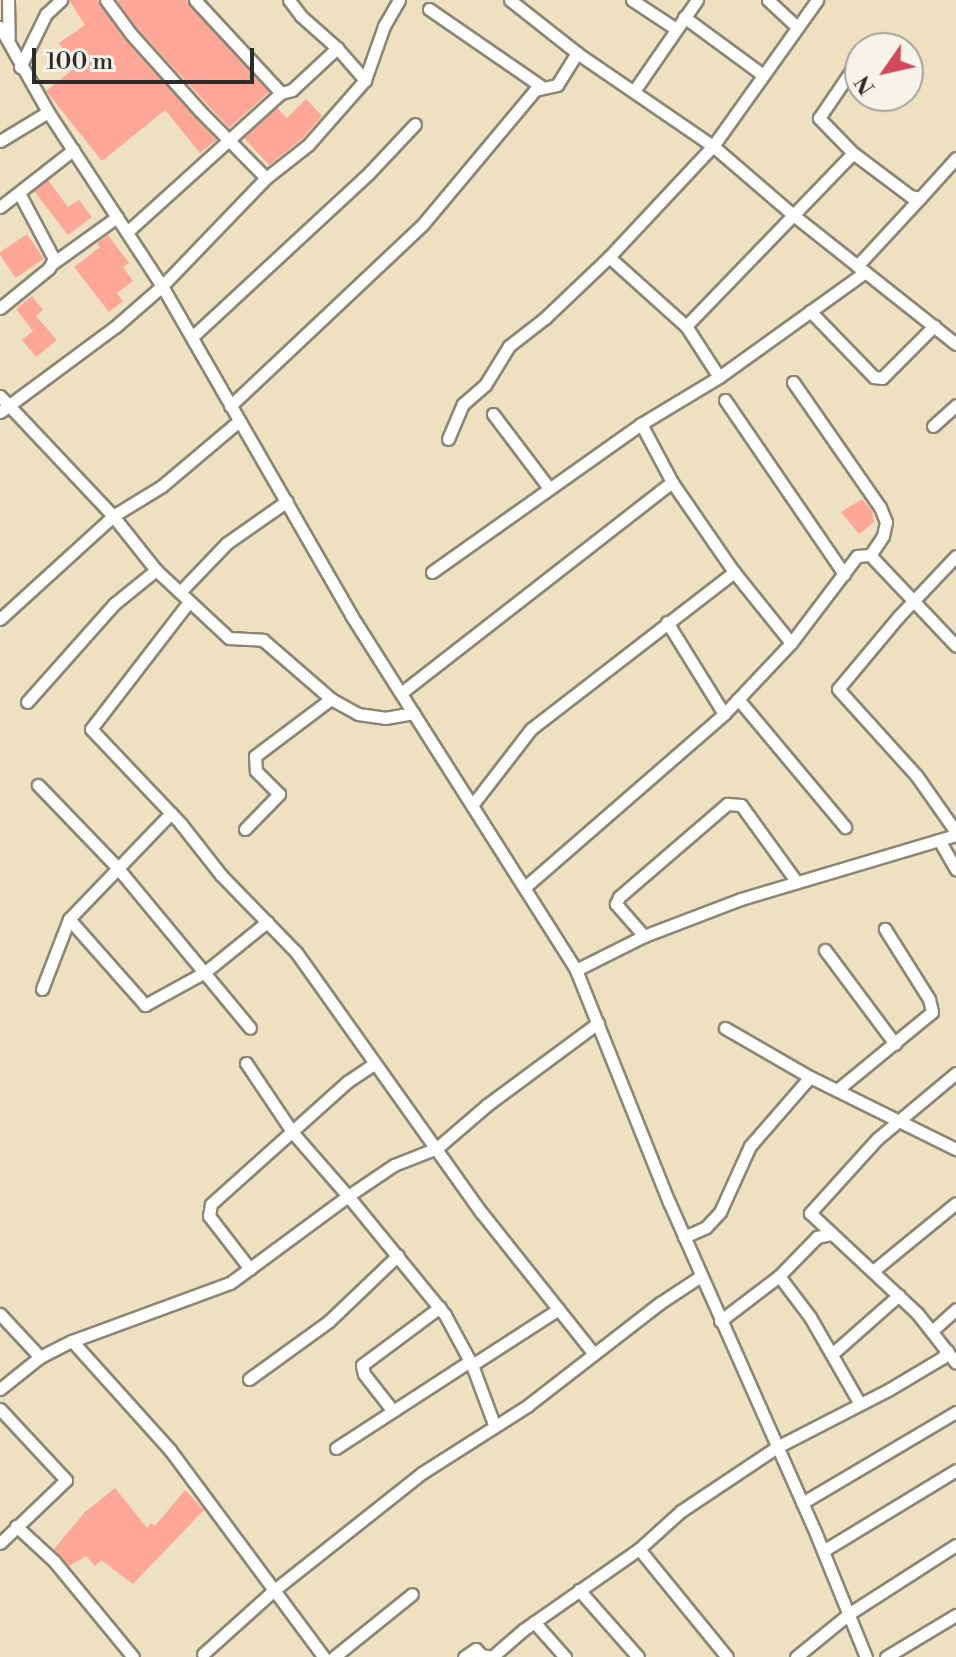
<!DOCTYPE html>
<style>
body{margin:0}
#map{position:relative;width:956px;height:1657px;overflow:hidden;background:#ede1c1;font-family:"Libre Bodoni",serif}
div>[style]{position:absolute}
[style*='--x']{left:calc(var(--x)*1px);top:calc(var(--y)*1px);width:calc(var(--w)*1px);rotate:calc(var(--a)*1deg)}
.building>*{inset:0;background:#fea798;transform-origin:0 0}
.roads{filter:drop-shadow(2px 0 #8c8676) drop-shadow(-2px 0 #8c8676) drop-shadow(0 2px #8c8676) drop-shadow(0 -2px #8c8676)}
.street>*{height:11px;margin:-5.5px;padding:0 5.5px;transform-origin:5.5px;border-radius:5.5px;background:#fff}
span{translate:-50% -50%;white-space:nowrap;text-align:center;line-height:1.15;-webkit-text-stroke:7px #f7f3e8;paint-order:stroke}
.north{position:absolute;left:844px;top:32px;width:80px;height:80px;box-sizing:border-box;background:#f7f3e8;border:2px solid #a5a39c;border-radius:50%;rotate:236deg;font-size:22px;font-weight:700;line-height:32px;text-align:center;color:#2b2b2b}
.north::after{content:'';display:block;margin:auto;width:28px;height:36px;background:#d1495b;clip-path:polygon(50% 0,100% 100%,50% 72%,0 100%)}
.scale{position:absolute;left:32px;top:48px;width:222px;height:36px;box-sizing:border-box;border:4px solid #2b2b2b;border-top:0;padding-left:10px;font-size:24px;line-height:28px;white-space:nowrap;color:#2b2b2b;-webkit-text-stroke:6px #f7f3e8;paint-order:stroke}
</style>
<div id="map">
<div class="building">
<i style="clip-path:polygon(69px 0,98px 0,125px 40px,216px 140px,200px 153px,165px 110px,102px 161px,46px 91px,76px 67px,59px 43px,85px 25px)"></i>
<i style="clip-path:polygon(117px 0,186px 0,269px 92px,229px 128px,138px 29px)"></i>
<i style="clip-path:polygon(306px 99px,322px 116px,302px 139px,269px 165px,244px 138px,277px 108px,287px 118px)"></i>
<i style="clip-path:polygon(48px 180px,68px 207px,79px 200px,92px 217px,68px 235px,34px 191px)"></i>
<i style="left:27px;top:234px;width:30px;height:34px;rotate:56deg"></i>
<i style="clip-path:polygon(108px 235px,129px 263px,123px 267px,133px 281px,117px 293px,123px 301px,109px 312px,74px 267px,100px 247px,97px 243px)"></i>
<i style="clip-path:polygon(32px 296px,43px 310px,36px 316px,57px 340px,36px 357px,22px 340px,33px 331px,16px 309px)"></i>
<i style="clip-path:polygon(862px 499px,872px 511px,874px 522px,859px 534px,841px 512px)"></i>
<i style="clip-path:polygon(115px 1488px,147px 1528px,151px 1523px,155px 1526px,185px 1490px,204px 1510px,133px 1584px,101px 1560px,95px 1566px,86px 1556px,69px 1566px,54px 1549px,85px 1512px)"></i>
</div>
<div class="roads">
<div class="street">
<i style="--x:8;--y:0;--w:39;--a:89"></i>
<i style="--x:106;--y:0;--w:42;--a:53.7"></i>
<i style="--x:131;--y:34;--w:103;--a:48.1"></i>
<i style="--x:200;--y:111;--w:94;--a:45.4"></i>
<i style="--x:195;--y:0;--w:127;--a:47.2"></i>
<i style="--x:281;--y:93;--w:11;--a:-15"></i>
<i style="--x:292;--y:90;--w:62;--a:-43"></i>
<i style="--x:289;--y:0;--w:20;--a:53"></i>
<i style="--x:301;--y:16;--w:48;--a:41.6"></i>
<i style="--x:337;--y:48;--w:43;--a:48.8"></i>
<i style="--x:510;--y:0;--w:85;--a:38.3"></i>
<i style="--x:577;--y:53;--w:165;--a:34.4"></i>
<i style="--x:713;--y:146;--w:104;--a:40.7"></i>
<i style="--x:792;--y:214;--w:209;--a:38.4"></i>
<i style="--x:632;--y:0;--w:53;--a:33.4"></i>
<i style="--x:768;--y:0;--w:40;--a:43"></i>
<i style="--x:429;--y:9;--w:137;--a:34.6"></i>
<i style="--x:684;--y:17;--w:98;--a:36.3"></i>
<i style="--x:0;--y:27;--w:98;--a:60.5"></i>
<i style="--x:48;--y:112;--w:208;--a:56.8"></i>
<i style="--x:162;--y:286;--w:379;--a:60.1"></i>
<i style="--x:351;--y:615;--w:420;--a:57.6"></i>
<i style="--x:576;--y:970;--w:250;--a:68.2"></i>
<i style="--x:669;--y:1202;--w:363;--a:66.1"></i>
<i style="--x:816;--y:1534;--w:133;--a:67.9"></i>
<i style="--x:20;--y:67;--w:59;--a:-63.9"></i>
<i style="--x:46;--y:14;--w:21;--a:-43"></i>
<i style="--x:634;--y:91;--w:111;--a:-55.3"></i>
<i style="--x:0;--y:141;--w:56;--a:-31.1"></i>
<i style="--x:853;--y:153;--w:49;--a:-134.2"></i>
<i style="--x:819;--y:118;--w:73;--a:-55.7"></i>
<i style="--x:0;--y:207;--w:93;--a:-38"></i>
<i style="--x:127;--y:232;--w:207;--a:-42.1"></i>
<i style="--x:609;--y:257;--w:103;--a:41.9"></i>
<i style="--x:53;--y:263;--w:79;--a:-35.7"></i>
<i style="--x:857;--y:266;--w:93;--a:-47.2"></i>
<i style="--x:0;--y:308;--w:63;--a:-39.2"></i>
<i style="--x:49;--y:268;--w:10;--a:-61"></i>
<i style="--x:54;--y:259;--w:75;--a:-117.9"></i>
<i style="--x:810;--y:311;--w:92;--a:45.9"></i>
<i style="--x:874;--y:377;--w:8;--a:7"></i>
<i style="--x:882;--y:378;--w:74;--a:-45"></i>
<i style="--x:192;--y:337;--w:241;--a:-42.8"></i>
<i style="--x:369;--y:173;--w:67;--a:-46.8"></i>
<i style="--x:719;--y:377;--w:180;--a:-35.7"></i>
<i style="--x:793;--y:382;--w:152;--a:55.2"></i>
<i style="--x:880;--y:507;--w:16;--a:68"></i>
<i style="--x:886;--y:522;--w:14;--a:102"></i>
<i style="--x:883;--y:536;--w:23;--a:124"></i>
<i style="--x:0;--y:396;--w:165;--a:46.7"></i>
<i style="--x:113;--y:516;--w:69;--a:51.5"></i>
<i style="--x:156;--y:570;--w:100;--a:43"></i>
<i style="--x:229;--y:638;--w:34;--a:3"></i>
<i style="--x:263;--y:640;--w:90;--a:40.9"></i>
<i style="--x:331;--y:699;--w:31;--a:29"></i>
<i style="--x:358;--y:714;--w:27;--a:8"></i>
<i style="--x:385;--y:718;--w:29;--a:-10"></i>
<i style="--x:725;--y:400;--w:211;--a:55.6"></i>
<i style="--x:230;--y:406;--w:265;--a:-43.3"></i>
<i style="--x:423;--y:224;--w:175;--a:-50.1"></i>
<i style="--x:535;--y:90;--w:23;--a:-13"></i>
<i style="--x:557;--y:85;--w:38;--a:-58"></i>
<i style="--x:0;--y:412;--w:143;--a:-36.5"></i>
<i style="--x:115;--y:327;--w:62;--a:-41.1"></i>
<i style="--x:162;--y:286;--w:150;--a:-46.1"></i>
<i style="--x:266;--y:178;--w:53;--a:-38.2"></i>
<i style="--x:308;--y:145;--w:86;--a:-48.8"></i>
<i style="--x:365;--y:80;--w:57;--a:-70.6"></i>
<i style="--x:384;--y:26;--w:30;--a:-60"></i>
<i style="--x:493;--y:414;--w:93;--a:52.9"></i>
<i style="--x:933;--y:426;--w:31;--a:-42"></i>
<i style="--x:448;--y:439;--w:38;--a:-67"></i>
<i style="--x:463;--y:404;--w:29;--a:-41"></i>
<i style="--x:485;--y:385;--w:46;--a:-58.4"></i>
<i style="--x:509;--y:346;--w:46;--a:-37.9"></i>
<i style="--x:545;--y:318;--w:88;--a:-43.6"></i>
<i style="--x:609;--y:257;--w:152;--a:-46.9"></i>
<i style="--x:713;--y:146;--w:179;--a:-54.5"></i>
<i style="--x:956;--y:556;--w:83;--a:133.5"></i>
<i style="--x:899;--y:616;--w:95;--a:129.9"></i>
<i style="--x:838;--y:689;--w:116;--a:47.8"></i>
<i style="--x:916;--y:775;--w:70;--a:54.9"></i>
<i style="--x:432;--y:572;--w:256;--a:-35.3"></i>
<i style="--x:734;--y:572;--w:91;--a:51.2"></i>
<i style="--x:180;--y:592;--w:68;--a:-46.2"></i>
<i style="--x:227;--y:543;--w:73;--a:-35"></i>
<i style="--x:188;--y:603;--w:159;--a:127.6"></i>
<i style="--x:91;--y:729;--w:131;--a:46.5"></i>
<i style="--x:181;--y:824;--w:65;--a:51.9"></i>
<i style="--x:221;--y:875;--w:107;--a:45.8"></i>
<i style="--x:296;--y:952;--w:319;--a:54.6"></i>
<i style="--x:481;--y:1212;--w:181;--a:51.5"></i>
<i style="--x:0;--y:619;--w:153;--a:-42.3"></i>
<i style="--x:113;--y:516;--w:57;--a:-31.5"></i>
<i style="--x:162;--y:486;--w:101;--a:-40.2"></i>
<i style="--x:667;--y:622;--w:108;--a:58.2"></i>
<i style="--x:401;--y:693;--w:343;--a:-37.9"></i>
<i style="--x:738;--y:699;--w:167;--a:50.1"></i>
<i style="--x:27;--y:702;--w:131;--a:-48.4"></i>
<i style="--x:114;--y:604;--w:54;--a:-39"></i>
<i style="--x:38;--y:785;--w:112;--a:46.1"></i>
<i style="--x:116;--y:866;--w:210;--a:50.4"></i>
<i style="--x:473;--y:804;--w:95;--a:-52.3"></i>
<i style="--x:531;--y:729;--w:257;--a:-37.7"></i>
<i style="--x:734;--y:572;--w:109;--a:-124.6"></i>
<i style="--x:672;--y:482;--w:66;--a:-118.1"></i>
<i style="--x:641;--y:424;--w:91;--a:-31.1"></i>
<i style="--x:719;--y:377;--w:61;--a:-122.9"></i>
<i style="--x:686;--y:326;--w:240;--a:-46"></i>
<i style="--x:853;--y:153;--w:71;--a:37"></i>
<i style="--x:910;--y:196;--w:10;--a:11"></i>
<i style="--x:920;--y:198;--w:54;--a:-48"></i>
<i style="--x:245;--y:829;--w:49;--a:-45.8"></i>
<i style="--x:279;--y:794;--w:33;--a:-135"></i>
<i style="--x:256;--y:771;--w:15;--a:-94"></i>
<i style="--x:255;--y:756;--w:95;--a:-36.9"></i>
<i style="--x:939;--y:840;--w:34;--a:60"></i>
<i style="--x:525;--y:887;--w:264;--a:-41"></i>
<i style="--x:724;--y:714;--w:98;--a:-46.7"></i>
<i style="--x:791;--y:643;--w:109;--a:-52.8"></i>
<i style="--x:857;--y:556;--w:13;--a:-4"></i>
<i style="--x:870;--y:555;--w:125;--a:46.6"></i>
<i style="--x:69;--y:919;--w:115;--a:48.5"></i>
<i style="--x:145;--y:1005;--w:68;--a:-28.8"></i>
<i style="--x:205;--y:972;--w:80;--a:-38.9"></i>
<i style="--x:644;--y:936;--w:43;--a:-131.2"></i>
<i style="--x:616;--y:904;--w:8;--a:-67"></i>
<i style="--x:619;--y:897;--w:143;--a:-40.7"></i>
<i style="--x:727;--y:804;--w:14;--a:4"></i>
<i style="--x:741;--y:805;--w:94;--a:54.1"></i>
<i style="--x:825;--y:950;--w:117;--a:53.3"></i>
<i style="--x:576;--y:970;--w:76;--a:-26.6"></i>
<i style="--x:644;--y:936;--w:104;--a:-20.9"></i>
<i style="--x:741;--y:899;--w:224;--a:-16.6"></i>
<i style="--x:42;--y:989;--w:75;--a:-68.9"></i>
<i style="--x:69;--y:919;--w:147;--a:-46.1"></i>
<i style="--x:725;--y:1028;--w:98;--a:30"></i>
<i style="--x:810;--y:1077;--w:163;--a:26.3"></i>
<i style="--x:246;--y:1063;--w:84;--a:56.1"></i>
<i style="--x:293;--y:1133;--w:84;--a:48.9"></i>
<i style="--x:348;--y:1196;--w:55;--a:-34"></i>
<i style="--x:394;--y:1165;--w:46;--a:-21.6"></i>
<i style="--x:437;--y:1148;--w:66;--a:-40.7"></i>
<i style="--x:487;--y:1105;--w:138;--a:-36.5"></i>
<i style="--x:956;--y:1073;--w:103;--a:140.1"></i>
<i style="--x:877;--y:1139;--w:100;--a:132.2"></i>
<i style="--x:810;--y:1213;--w:146;--a:43.1"></i>
<i style="--x:917;--y:1313;--w:63;--a:52"></i>
<i style="--x:837;--y:1090;--w:123;--a:-39.4"></i>
<i style="--x:932;--y:1012;--w:13;--a:-103"></i>
<i style="--x:929;--y:999;--w:83;--a:-122.2"></i>
<i style="--x:684;--y:1237;--w:24;--a:-24"></i>
<i style="--x:706;--y:1227;--w:21;--a:-47"></i>
<i style="--x:720;--y:1212;--w:72;--a:-65.6"></i>
<i style="--x:750;--y:1146;--w:91;--a:-49"></i>
<i style="--x:250;--y:1269;--w:67;--a:-127.7"></i>
<i style="--x:209;--y:1216;--w:12;--a:-81"></i>
<i style="--x:211;--y:1204;--w:183;--a:-41.9"></i>
<i style="--x:347;--y:1082;--w:32;--a:-34"></i>
<i style="--x:873;--y:1271;--w:107;--a:-39.3"></i>
<i style="--x:779;--y:1276;--w:51;--a:52.9"></i>
<i style="--x:810;--y:1317;--w:100;--a:60.1"></i>
<i style="--x:0;--y:1314;--w:59;--a:47.1"></i>
<i style="--x:720;--y:1321;--w:74;--a:-37.3"></i>
<i style="--x:779;--y:1276;--w:54;--a:-45.7"></i>
<i style="--x:817;--y:1237;--w:14;--a:-12"></i>
<i style="--x:933;--y:1330;--w:31;--a:-42"></i>
<i style="--x:72;--y:1341;--w:147;--a:48"></i>
<i style="--x:170;--y:1450;--w:258;--a:53.4"></i>
<i style="--x:832;--y:1354;--w:89;--a:-41.4"></i>
<i style="--x:472;--y:1365;--w:103;--a:-32.8"></i>
<i style="--x:249;--y:1379;--w:99;--a:-35.9"></i>
<i style="--x:329;--y:1321;--w:95;--a:-43.7"></i>
<i style="--x:0;--y:1389;--w:51;--a:-38.7"></i>
<i style="--x:40;--y:1357;--w:36;--a:-27"></i>
<i style="--x:72;--y:1341;--w:168;--a:-20.2"></i>
<i style="--x:230;--y:1283;--w:147;--a:-36.4"></i>
<i style="--x:348;--y:1196;--w:154;--a:50.8"></i>
<i style="--x:445;--y:1315;--w:57;--a:61.6"></i>
<i style="--x:472;--y:1365;--w:63;--a:69.6"></i>
<i style="--x:0;--y:1409;--w:97;--a:47.1"></i>
<i style="--x:66;--y:1480;--w:91;--a:136.3"></i>
<i style="--x:393;--y:1411;--w:47;--a:-128.1"></i>
<i style="--x:364;--y:1374;--w:9;--a:-103"></i>
<i style="--x:362;--y:1365;--w:97;--a:-36.6"></i>
<i style="--x:336;--y:1448;--w:160;--a:-33"></i>
<i style="--x:802;--y:1503;--w:179;--a:-30.6"></i>
<i style="--x:16;--y:1526;--w:52;--a:42.6"></i>
<i style="--x:54;--y:1561;--w:124;--a:50.5"></i>
<i style="--x:639;--y:1549;--w:139;--a:50.8"></i>
<i style="--x:823;--y:1551;--w:156;--a:-31.3"></i>
<i style="--x:579;--y:1590;--w:89;--a:48.6"></i>
<i style="--x:534;--y:1622;--w:47;--a:48.5"></i>
<i style="--x:203;--y:1654;--w:94;--a:-42"></i>
<i style="--x:273;--y:1591;--w:190;--a:-38.4"></i>
<i style="--x:422;--y:1473;--w:125;--a:-32.5"></i>
<i style="--x:527;--y:1406;--w:168;--a:-37.8"></i>
<i style="--x:660;--y:1303;--w:49;--a:-33.4"></i>
<i style="--x:334;--y:1657;--w:100;--a:-38.9"></i>
<i style="--x:464;--y:1657;--w:14;--a:-34"></i>
<i style="--x:476;--y:1649;--w:8;--a:50"></i>
<i style="--x:481;--y:1655;--w:11;--a:10"></i>
<i style="--x:492;--y:1657;--w:41;--a:-41.1"></i>
<i style="--x:523;--y:1630;--w:141;--a:-34.9"></i>
<i style="--x:639;--y:1549;--w:57;--a:-42.1"></i>
<i style="--x:681;--y:1511;--w:115;--a:-33.7"></i>
<i style="--x:777;--y:1447;--w:125;--a:-27.2"></i>
<i style="--x:888;--y:1390;--w:63;--a:-30.7"></i>
<i style="--x:942;--y:1358;--w:9;--a:-54"></i>
<i style="--x:796;--y:1657;--w:70;--a:-39.2"></i>
<i style="--x:850;--y:1613;--w:126;--a:-32.7"></i>
<i style="--x:886;--y:1657;--w:82;--a:-31"></i>
</div>
</div>
<div class="north">N</div>
<div class="scale">100 m</div>
</div>
